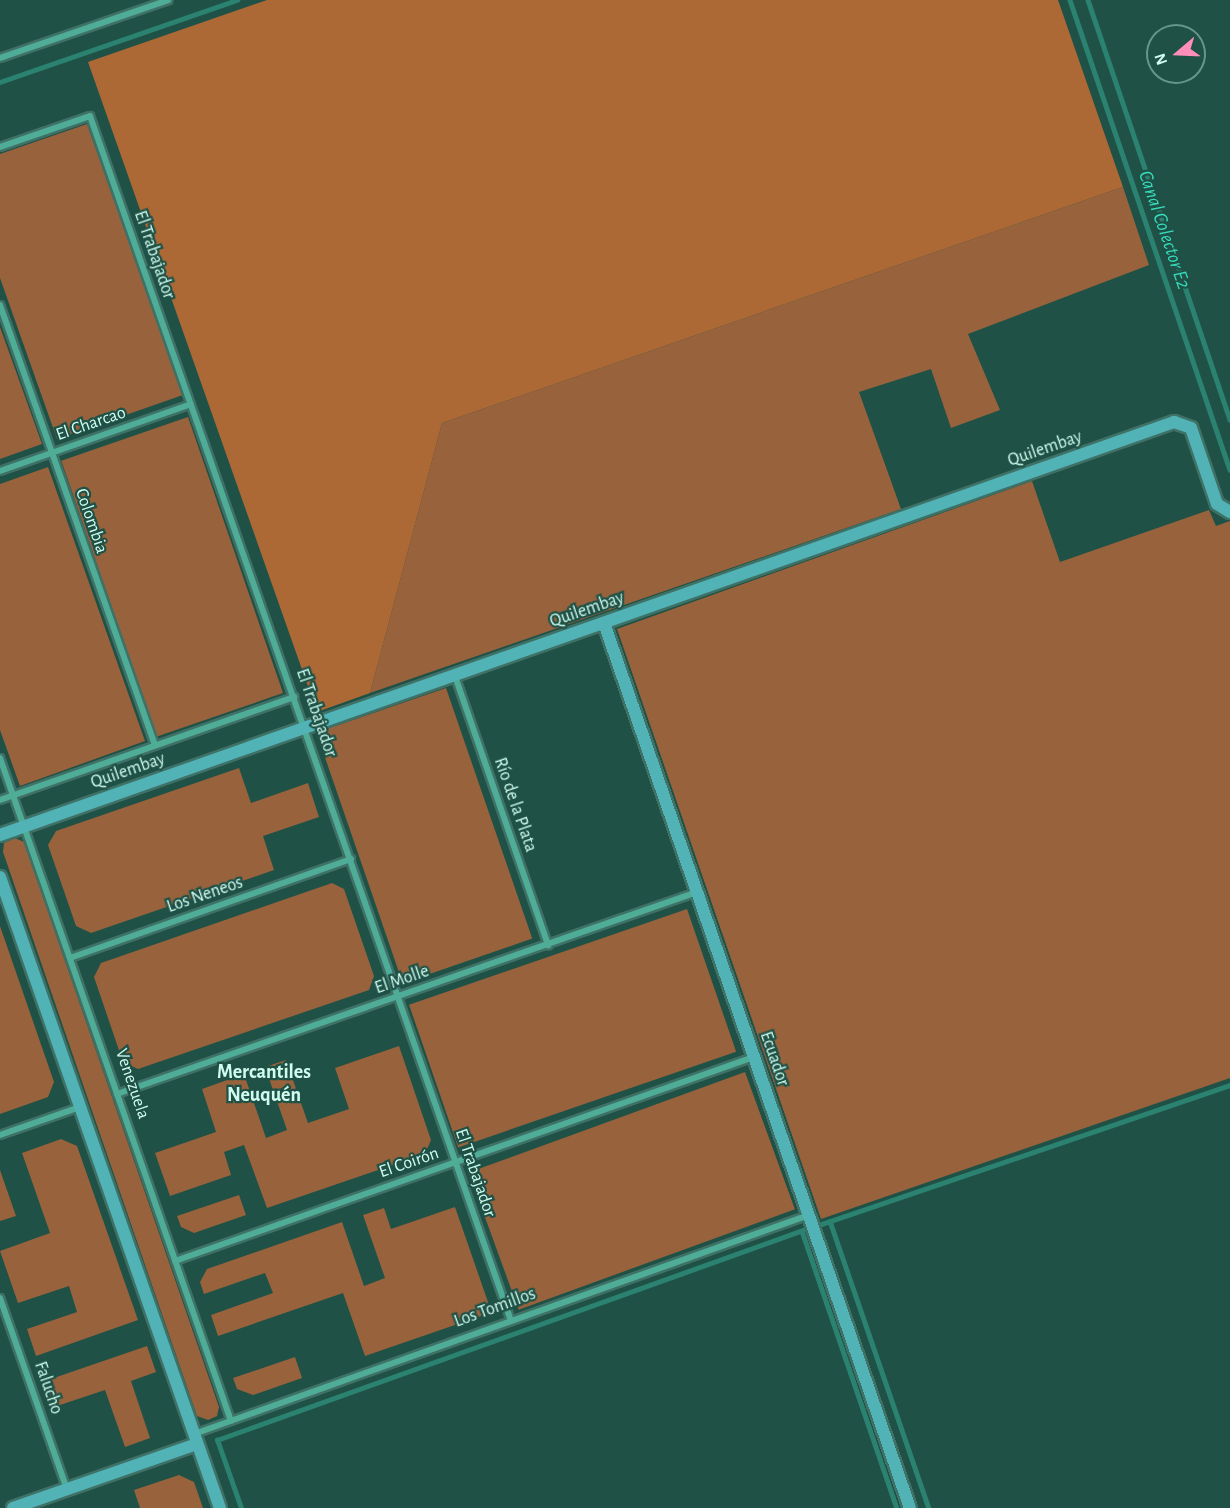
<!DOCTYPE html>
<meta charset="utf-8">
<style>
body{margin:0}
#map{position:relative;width:1230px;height:1508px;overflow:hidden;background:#1f5146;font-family:"Alegreya Sans",sans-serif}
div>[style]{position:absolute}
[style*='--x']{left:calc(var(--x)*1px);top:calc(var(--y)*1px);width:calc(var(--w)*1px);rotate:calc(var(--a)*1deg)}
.green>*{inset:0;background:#97623c;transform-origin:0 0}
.forest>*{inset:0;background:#ad6935}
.stream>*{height:4.5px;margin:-2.25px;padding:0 2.25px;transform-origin:2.25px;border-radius:2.25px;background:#2b8270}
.roads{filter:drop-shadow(2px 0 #3f7167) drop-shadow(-2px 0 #3f7167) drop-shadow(0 2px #3f7167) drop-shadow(0 -2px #3f7167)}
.street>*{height:6px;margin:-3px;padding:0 3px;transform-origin:3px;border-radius:3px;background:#4eac97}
.secondary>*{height:12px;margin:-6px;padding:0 6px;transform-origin:6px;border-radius:6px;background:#51b3b6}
span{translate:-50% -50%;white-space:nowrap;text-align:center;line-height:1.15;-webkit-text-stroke:4.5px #1f5146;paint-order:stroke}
.street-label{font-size:18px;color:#d1fcf0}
.water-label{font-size:20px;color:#36dcbc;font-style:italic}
.neighbourhood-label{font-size:20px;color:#d1fcf0;font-weight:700}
.north{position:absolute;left:1146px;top:24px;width:60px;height:60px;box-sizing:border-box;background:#1f5146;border:2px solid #66958a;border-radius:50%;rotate:251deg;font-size:16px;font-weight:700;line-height:24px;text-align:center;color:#d1fcf0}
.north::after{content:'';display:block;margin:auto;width:21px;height:27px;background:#ff8eba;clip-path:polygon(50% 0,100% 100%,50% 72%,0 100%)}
</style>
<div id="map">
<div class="green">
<i style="clip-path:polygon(87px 124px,183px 395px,57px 439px,0 278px,0 154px)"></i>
<i style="clip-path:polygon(1123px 187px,1149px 265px,968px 334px,1000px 410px,951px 428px,931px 369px,859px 392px,901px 509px,370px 693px,442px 423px)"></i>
<i style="clip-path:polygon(0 327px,42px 444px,0 459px)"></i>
<i style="left:188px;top:417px;width:292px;height:134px;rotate:71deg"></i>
<i style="clip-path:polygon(48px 467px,145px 741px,20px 786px,0 730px,0 484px)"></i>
<i style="clip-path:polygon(1032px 481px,1060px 562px,1209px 510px,1216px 526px,1230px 521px,1230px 1078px,821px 1219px,617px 629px)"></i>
<i style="left:446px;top:688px;width:265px;height:137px;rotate:71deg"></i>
<i style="clip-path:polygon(239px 768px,251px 803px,308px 783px,319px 817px,263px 836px,274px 870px,91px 933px,76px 926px,48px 845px,56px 831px)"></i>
<i style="clip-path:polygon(15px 838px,24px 842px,219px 1407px,217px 1416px,208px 1420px,197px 1416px,3px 852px,4px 843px)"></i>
<i style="clip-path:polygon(332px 883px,344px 889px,374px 976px,369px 990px,138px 1069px,123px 1062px,94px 977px,101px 963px)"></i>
<i style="left:687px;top:909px;width:151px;height:294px;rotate:71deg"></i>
<i style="clip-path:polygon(0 926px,54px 1082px,48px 1097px,0 1114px)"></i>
<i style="clip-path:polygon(399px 1046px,431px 1140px,425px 1154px,267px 1208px,244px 1145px,224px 1152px,231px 1175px,170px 1196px,155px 1153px,216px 1132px,202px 1089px,244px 1074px,266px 1138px,287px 1130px,265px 1067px,286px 1060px,308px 1123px,349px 1109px,335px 1068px)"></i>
<i style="left:745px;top:1072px;width:146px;height:294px;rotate:70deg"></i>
<i style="clip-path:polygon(61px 1139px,77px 1146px,138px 1320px,36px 1356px,27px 1329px,77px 1312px,69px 1286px,18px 1303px,0 1251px,50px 1233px,22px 1153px)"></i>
<i style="clip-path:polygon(0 1170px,16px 1216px,0 1221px)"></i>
<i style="clip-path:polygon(239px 1195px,246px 1215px,194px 1233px,181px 1227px,177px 1216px)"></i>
<i style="clip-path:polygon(455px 1207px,488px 1302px,481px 1316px,365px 1356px,343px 1293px,218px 1336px,211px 1315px,273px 1293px,265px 1273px,204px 1294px,200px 1282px,207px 1269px,342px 1222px,364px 1286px,385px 1278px,363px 1215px,384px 1208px,391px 1229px)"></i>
<i style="clip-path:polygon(147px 1346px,156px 1372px,131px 1381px,150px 1438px,125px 1447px,105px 1390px,54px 1407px,45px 1381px)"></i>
<i style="clip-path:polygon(295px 1357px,302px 1378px,253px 1395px,237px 1389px,233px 1378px)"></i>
<i style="clip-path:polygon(179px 1475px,194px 1482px,203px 1508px,140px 1508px,134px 1490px)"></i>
</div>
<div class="forest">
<i style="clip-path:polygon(267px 0,1058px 0,1123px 187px,442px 423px,370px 693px,317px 712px,88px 62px)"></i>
</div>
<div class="stream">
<i style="--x:1070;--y:0;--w:496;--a:71.2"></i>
<i style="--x:1088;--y:0;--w:443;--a:71.3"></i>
<i style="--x:0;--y:82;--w:251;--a:-19.1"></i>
<i style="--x:830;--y:1221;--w:304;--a:71"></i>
<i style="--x:819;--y:1225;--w:434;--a:-18.8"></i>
<i style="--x:802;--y:1231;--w:293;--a:71.1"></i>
<i style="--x:241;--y:1508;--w:72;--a:-109.4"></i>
<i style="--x:217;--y:1440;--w:626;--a:-19.71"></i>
</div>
<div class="roads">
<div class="street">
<i style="--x:0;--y:58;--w:178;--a:-19"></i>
<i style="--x:0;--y:147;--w:95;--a:-19"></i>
<i style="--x:90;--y:116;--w:1276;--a:70.74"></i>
<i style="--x:0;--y:305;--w:467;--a:70.6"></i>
<i style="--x:0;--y:471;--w:202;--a:-19.3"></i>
<i style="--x:455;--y:676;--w:285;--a:70.9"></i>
<i style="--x:0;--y:758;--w:702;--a:70.79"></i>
<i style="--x:0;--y:800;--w:312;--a:-19.3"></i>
<i style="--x:70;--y:958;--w:298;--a:-19.4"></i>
<i style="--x:117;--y:1094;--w:614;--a:-19.2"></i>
<i style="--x:0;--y:1135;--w:85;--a:-19.3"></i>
<i style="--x:175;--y:1261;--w:614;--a:-19.41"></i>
<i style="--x:0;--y:1298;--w:202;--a:70.7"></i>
<i style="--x:194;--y:1434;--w:653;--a:-19.6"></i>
</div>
<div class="secondary">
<i style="--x:604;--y:623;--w:936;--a:70.93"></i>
<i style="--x:0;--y:835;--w:1245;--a:-19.38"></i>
<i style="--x:1174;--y:422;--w:18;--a:19"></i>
<i style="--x:1191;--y:428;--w:80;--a:71.1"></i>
<i style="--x:1217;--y:504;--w:15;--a:32"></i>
<i style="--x:0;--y:877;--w:668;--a:70.78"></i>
<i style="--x:13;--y:1508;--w:195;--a:-19.2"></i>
</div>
</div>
<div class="street-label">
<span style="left:154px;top:255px;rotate:71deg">El Trabajador</span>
<span style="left:91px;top:424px;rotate:-19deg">El Charcao</span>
<span style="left:1045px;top:449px;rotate:-19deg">Quilembay</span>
<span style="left:91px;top:521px;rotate:71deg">Colombia</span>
<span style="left:587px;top:610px;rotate:-19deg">Quilembay</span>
<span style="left:316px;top:713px;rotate:71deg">El Trabajador</span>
<span style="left:128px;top:771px;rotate:-19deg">Quilembay</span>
<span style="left:515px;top:805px;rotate:71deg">Río de la Plata</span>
<span style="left:205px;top:895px;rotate:-19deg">Los Neneos</span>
<span style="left:402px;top:980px;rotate:-19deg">El Molle</span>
<span style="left:774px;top:1059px;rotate:71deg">Ecuador</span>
<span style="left:132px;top:1084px;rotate:71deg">Venezuela</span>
<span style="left:409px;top:1163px;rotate:-19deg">El Coirón</span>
<span style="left:475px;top:1173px;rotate:71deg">El Trabajador</span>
<span style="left:495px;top:1308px;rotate:-20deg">Los Tomillos</span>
<span style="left:48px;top:1388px;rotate:71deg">Falucho</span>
</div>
<div class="water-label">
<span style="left:1164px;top:230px;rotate:71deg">Canal Colector E2</span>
</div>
<div class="neighbourhood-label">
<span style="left:264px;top:1084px">Mercantiles<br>Neuquén</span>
</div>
<div class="north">N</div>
</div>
